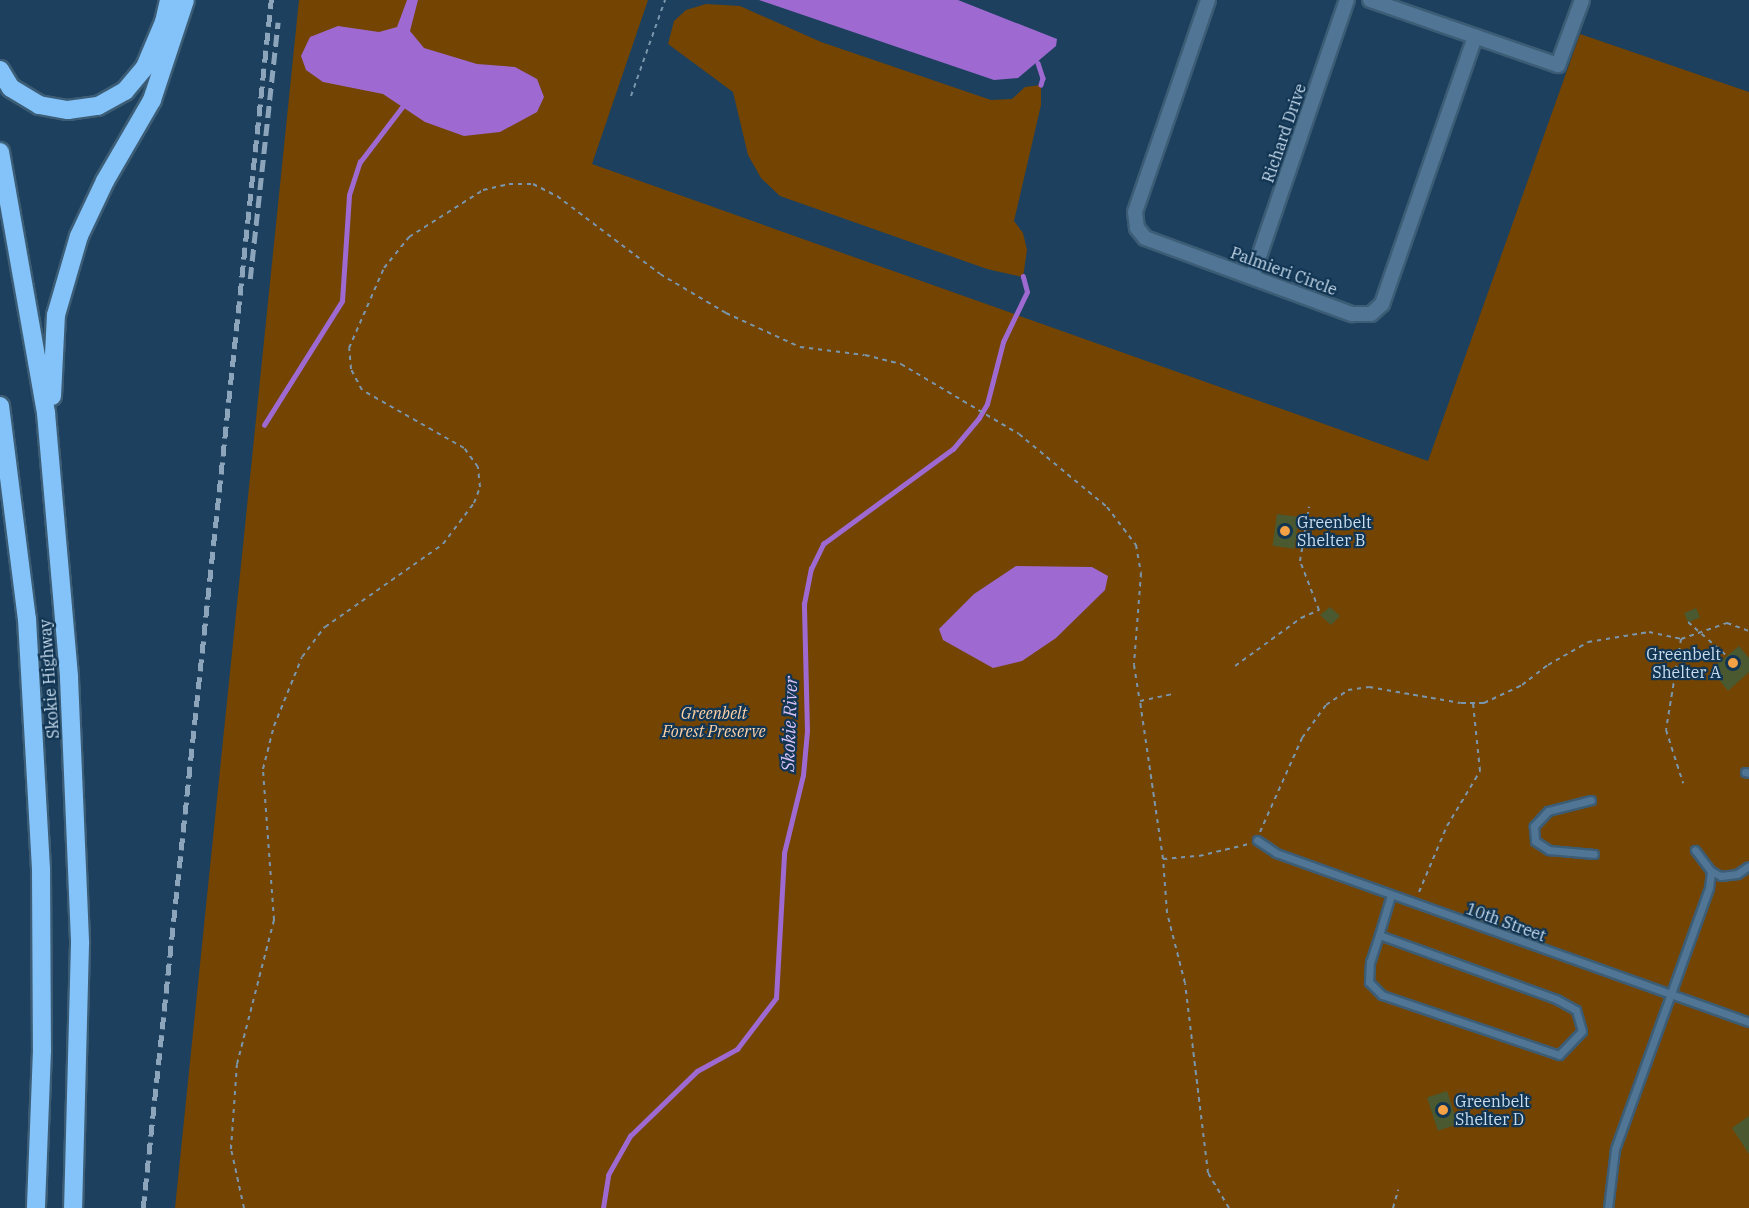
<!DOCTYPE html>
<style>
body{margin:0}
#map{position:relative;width:1749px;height:1208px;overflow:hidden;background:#1c405d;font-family:"IBM Plex Serif",serif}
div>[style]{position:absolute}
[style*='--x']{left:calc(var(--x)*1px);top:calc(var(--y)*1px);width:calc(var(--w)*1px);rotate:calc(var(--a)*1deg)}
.green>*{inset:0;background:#744403}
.water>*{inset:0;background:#9e6ad1}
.stream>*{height:4.5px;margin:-2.25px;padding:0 2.25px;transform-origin:2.25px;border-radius:2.25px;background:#9e6ad1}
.building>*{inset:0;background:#4a5930;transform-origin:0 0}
.path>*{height:2px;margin-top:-1px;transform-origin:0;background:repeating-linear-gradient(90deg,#7a96ac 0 4.5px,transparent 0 9px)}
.roads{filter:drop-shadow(2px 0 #3c5d75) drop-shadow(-2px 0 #3c5d75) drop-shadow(0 2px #3c5d75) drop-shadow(0 -2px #3c5d75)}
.lane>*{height:7px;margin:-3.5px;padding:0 3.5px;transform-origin:3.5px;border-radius:3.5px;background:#507595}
.street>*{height:14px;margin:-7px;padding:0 7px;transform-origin:7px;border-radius:7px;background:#507595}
.highway>*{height:18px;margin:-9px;padding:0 9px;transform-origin:9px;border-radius:9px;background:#83c3fa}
.rail>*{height:4.5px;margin-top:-2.25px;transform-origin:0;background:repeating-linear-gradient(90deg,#8ca5bb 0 12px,transparent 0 18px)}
.dots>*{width:16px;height:16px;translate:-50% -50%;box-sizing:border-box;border:3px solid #113552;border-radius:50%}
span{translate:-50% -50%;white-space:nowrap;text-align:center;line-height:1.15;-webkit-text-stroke:4.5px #113552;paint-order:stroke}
.street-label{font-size:16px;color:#c8dcee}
.poi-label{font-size:16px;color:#c8dcee}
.left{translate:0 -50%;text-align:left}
.right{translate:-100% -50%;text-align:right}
.park-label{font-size:16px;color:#ffd2a8;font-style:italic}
.water-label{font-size:18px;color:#dbc4f8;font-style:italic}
</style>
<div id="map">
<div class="green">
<i style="clip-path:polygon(299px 0,648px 0,592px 164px,1428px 461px,1580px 34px,1749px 92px,1749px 1208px,175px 1208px)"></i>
<i style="clip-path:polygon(706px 4px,740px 6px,821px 42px,991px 100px,1012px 99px,1025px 87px,1041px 85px,1041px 105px,1014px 221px,1023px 233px,1027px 250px,1023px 277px,987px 269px,780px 196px,761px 178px,748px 155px,733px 92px,668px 44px,674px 21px,686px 10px)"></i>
</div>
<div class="water">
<i style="clip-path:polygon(407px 0,418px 0,410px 31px,424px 48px,477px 64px,515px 67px,537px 79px,544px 97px,537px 112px,500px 132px,464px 136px,425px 122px,383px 94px,323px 82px,306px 70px,301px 56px,310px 37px,338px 26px,379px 32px,397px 27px)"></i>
<i style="clip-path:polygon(759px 0,958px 0,1057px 39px,1056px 46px,1018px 78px,994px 80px)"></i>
<i style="clip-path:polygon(1016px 566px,1092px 567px,1108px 576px,1105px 590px,1056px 638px,1022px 661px,993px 668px,943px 640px,939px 629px,974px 594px)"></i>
</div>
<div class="stream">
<i style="--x:1038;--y:63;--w:16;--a:72"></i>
<i style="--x:1043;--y:78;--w:7;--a:106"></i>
<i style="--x:264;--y:425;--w:146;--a:-57.8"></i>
<i style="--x:342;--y:301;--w:106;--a:-86.2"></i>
<i style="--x:349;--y:195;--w:35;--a:-72"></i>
<i style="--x:360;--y:162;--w:69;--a:-52.6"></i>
<i style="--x:603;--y:1208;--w:33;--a:-81"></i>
<i style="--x:608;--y:1175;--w:45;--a:-60.6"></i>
<i style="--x:630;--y:1136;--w:93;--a:-44.1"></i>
<i style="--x:697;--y:1071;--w:46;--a:-28.8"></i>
<i style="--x:737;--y:1049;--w:64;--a:-52.6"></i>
<i style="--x:776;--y:998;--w:145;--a:-86.8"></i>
<i style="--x:784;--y:853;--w:80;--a:-76.3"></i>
<i style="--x:803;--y:775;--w:44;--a:-84.8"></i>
<i style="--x:807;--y:731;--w:127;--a:-91.4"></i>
<i style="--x:804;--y:604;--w:36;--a:-79"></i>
<i style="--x:811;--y:569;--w:28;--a:-64"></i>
<i style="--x:823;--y:544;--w:161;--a:-36.2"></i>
<i style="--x:953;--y:449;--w:40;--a:-50"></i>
<i style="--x:979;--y:418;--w:16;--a:-60"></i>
<i style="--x:987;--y:404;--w:64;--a:-75.5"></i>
<i style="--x:1003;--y:342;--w:55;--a:-64.4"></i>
<i style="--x:1027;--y:292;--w:16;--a:-105"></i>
</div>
<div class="building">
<i style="left:1277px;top:514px;width:22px;height:32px;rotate:8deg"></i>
<i style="clip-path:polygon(1330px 607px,1340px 616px,1331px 625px,1320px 615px)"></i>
<i style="left:1696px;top:608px;width:10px;height:13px;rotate:66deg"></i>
<i style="clip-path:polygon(1739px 646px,1749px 658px,1749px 672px,1728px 691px,1711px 669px)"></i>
<i style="left:1447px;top:1091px;width:35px;height:21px;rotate:72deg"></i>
<i style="clip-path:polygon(1749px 1116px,1749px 1154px,1732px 1128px)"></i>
</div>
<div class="path">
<i style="--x:631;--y:96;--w:102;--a:-70.5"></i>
<i style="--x:1688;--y:622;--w:52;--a:41.1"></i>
<i style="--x:1681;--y:639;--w:92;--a:99.4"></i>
<i style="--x:1666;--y:730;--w:56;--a:72.2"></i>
<i style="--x:1235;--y:666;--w:82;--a:-36"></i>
<i style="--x:1301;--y:618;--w:20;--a:-24"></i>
<i style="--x:1319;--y:610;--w:53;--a:-111.2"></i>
<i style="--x:1300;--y:561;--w:55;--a:-80.5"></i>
<i style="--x:1260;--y:832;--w:103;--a:-65.9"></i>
<i style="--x:1302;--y:738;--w:41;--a:-54"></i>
<i style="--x:1326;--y:705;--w:27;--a:-34"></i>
<i style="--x:1348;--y:690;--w:21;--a:-8"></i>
<i style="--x:1369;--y:687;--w:93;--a:9.9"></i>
<i style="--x:1461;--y:703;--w:23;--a:0"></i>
<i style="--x:1484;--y:703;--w:42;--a:-25.3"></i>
<i style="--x:1522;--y:685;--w:33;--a:-38"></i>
<i style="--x:1548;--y:665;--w:46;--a:-29.9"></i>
<i style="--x:1588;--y:642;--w:62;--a:-9.3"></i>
<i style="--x:1649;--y:632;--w:33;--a:12"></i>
<i style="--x:1681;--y:639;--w:49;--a:-19.2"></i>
<i style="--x:1727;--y:623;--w:23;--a:20"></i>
<i style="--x:1163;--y:859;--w:160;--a:-98.3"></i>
<i style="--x:1140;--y:701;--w:33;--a:-12"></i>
<i style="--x:1419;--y:892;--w:72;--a:-67"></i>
<i style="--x:1447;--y:826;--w:64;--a:-59"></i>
<i style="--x:1480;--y:771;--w:68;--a:-95.9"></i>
<i style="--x:244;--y:1208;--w:60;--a:-102.4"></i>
<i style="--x:231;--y:1149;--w:85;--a:-86"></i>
<i style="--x:237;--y:1064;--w:149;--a:-75.6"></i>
<i style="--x:274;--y:920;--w:151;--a:-94.2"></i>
<i style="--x:263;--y:769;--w:44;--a:-75.7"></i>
<i style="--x:274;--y:726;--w:74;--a:-67.9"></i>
<i style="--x:302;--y:657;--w:38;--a:-53"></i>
<i style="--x:325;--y:627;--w:144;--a:-35.1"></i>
<i style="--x:443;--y:544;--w:51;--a:-52.9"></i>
<i style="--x:474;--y:503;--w:17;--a:-69"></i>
<i style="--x:480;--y:487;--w:20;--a:-96"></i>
<i style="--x:478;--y:467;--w:24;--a:-126"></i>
<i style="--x:464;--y:448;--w:117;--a:-150.4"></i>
<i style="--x:362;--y:390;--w:24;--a:-118"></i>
<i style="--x:351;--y:369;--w:21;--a:-95"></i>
<i style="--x:349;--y:348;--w:87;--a:-66.4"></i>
<i style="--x:384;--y:268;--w:40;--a:-51"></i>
<i style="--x:409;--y:237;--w:88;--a:-32.4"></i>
<i style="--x:483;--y:190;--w:27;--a:-13"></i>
<i style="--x:509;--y:184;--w:24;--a:0"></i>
<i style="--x:533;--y:184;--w:27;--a:27"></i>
<i style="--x:557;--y:196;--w:129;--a:37.1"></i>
<i style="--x:660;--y:274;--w:77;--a:30.6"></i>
<i style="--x:726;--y:313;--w:81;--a:24.7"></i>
<i style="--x:800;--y:347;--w:65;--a:7"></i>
<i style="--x:865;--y:355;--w:37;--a:14"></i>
<i style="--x:901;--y:364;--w:137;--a:30.7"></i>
<i style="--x:1019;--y:434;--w:114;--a:39.7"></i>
<i style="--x:1107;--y:507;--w:48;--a:52.7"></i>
<i style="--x:1136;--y:545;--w:28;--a:80"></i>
<i style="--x:1141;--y:573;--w:92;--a:94.4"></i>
<i style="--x:1134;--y:665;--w:36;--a:81"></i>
<i style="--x:1229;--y:1208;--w:41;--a:-121"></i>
<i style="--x:1208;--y:1173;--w:191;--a:-96.9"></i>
<i style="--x:1185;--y:983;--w:72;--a:-104.4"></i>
<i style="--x:1167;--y:913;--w:54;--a:-94.2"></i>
<i style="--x:1163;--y:859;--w:36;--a:-5"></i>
<i style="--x:1199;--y:856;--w:51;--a:-13.5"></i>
<i style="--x:1393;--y:1208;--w:19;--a:-74"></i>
</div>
<div class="roads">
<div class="lane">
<i style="--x:1745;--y:772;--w:4;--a:14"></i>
<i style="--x:1591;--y:800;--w:44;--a:165.7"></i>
<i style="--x:1548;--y:811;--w:21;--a:133"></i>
<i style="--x:1534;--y:826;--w:15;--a:86"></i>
<i style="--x:1535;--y:841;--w:17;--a:33"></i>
<i style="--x:1549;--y:850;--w:45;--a:5.1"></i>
<i style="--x:1257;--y:840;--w:23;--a:34"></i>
<i style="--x:1276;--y:853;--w:502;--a:19.66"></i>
<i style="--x:1695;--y:850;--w:26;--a:53"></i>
<i style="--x:1711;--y:871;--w:11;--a:27"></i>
<i style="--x:1721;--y:876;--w:16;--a:-7"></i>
<i style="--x:1737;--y:874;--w:14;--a:-34"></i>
<i style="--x:1379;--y:935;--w:28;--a:108"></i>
<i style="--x:1370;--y:962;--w:20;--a:93"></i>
<i style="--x:1369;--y:982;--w:18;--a:45"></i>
<i style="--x:1382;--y:995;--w:187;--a:18.7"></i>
<i style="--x:1559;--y:1055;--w:33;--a:-46"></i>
<i style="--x:1582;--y:1031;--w:22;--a:-106"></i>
<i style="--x:1576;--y:1010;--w:23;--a:-151"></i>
<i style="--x:1556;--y:999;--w:188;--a:-160.1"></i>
<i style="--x:1379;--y:935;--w:42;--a:-73.3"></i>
<i style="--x:1608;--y:1208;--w:59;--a:-83.2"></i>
<i style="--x:1615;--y:1149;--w:277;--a:-70.2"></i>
<i style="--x:1709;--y:888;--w:17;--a:-83"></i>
</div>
<div class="street">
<i style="--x:1208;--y:0;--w:224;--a:109"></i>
<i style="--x:1135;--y:212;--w:16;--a:83"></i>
<i style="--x:1137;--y:228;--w:13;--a:51"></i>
<i style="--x:1145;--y:238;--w:221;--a:20.2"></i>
<i style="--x:1352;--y:314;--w:19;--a:0"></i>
<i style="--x:1371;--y:314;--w:15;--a:-42"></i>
<i style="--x:1382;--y:304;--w:283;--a:-70.8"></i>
<i style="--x:1370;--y:0;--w:199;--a:19.1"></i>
<i style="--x:1558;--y:65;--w:69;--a:-69.7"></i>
<i style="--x:1252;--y:277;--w:293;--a:-71.1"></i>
</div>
<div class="highway">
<i style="--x:0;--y:70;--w:21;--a:59"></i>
<i style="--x:11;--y:88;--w:33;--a:31"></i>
<i style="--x:39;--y:105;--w:29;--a:10"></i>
<i style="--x:68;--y:110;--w:30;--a:-8"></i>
<i style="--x:98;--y:106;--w:31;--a:-29"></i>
<i style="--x:125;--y:91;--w:31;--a:-50"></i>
<i style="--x:145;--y:67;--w:49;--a:-67.1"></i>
<i style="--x:164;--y:22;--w:23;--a:-77"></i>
<i style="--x:0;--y:152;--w:265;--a:80"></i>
<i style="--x:46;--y:413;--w:266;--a:85"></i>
<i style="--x:69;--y:678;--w:266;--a:87.6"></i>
<i style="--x:80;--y:944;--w:264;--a:91.5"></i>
<i style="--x:52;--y:396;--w:81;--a:-87.2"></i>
<i style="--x:56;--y:315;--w:82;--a:-73.8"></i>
<i style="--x:79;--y:236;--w:61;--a:-64.7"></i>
<i style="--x:105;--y:181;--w:94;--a:-59.9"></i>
<i style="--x:152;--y:100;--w:105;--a:-71.7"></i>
<i style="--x:0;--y:406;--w:215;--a:82.8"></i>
<i style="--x:27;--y:619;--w:250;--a:86.8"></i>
<i style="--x:41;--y:869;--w:181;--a:89.7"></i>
<i style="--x:42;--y:1050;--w:158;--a:92.2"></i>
</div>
</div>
<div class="rail">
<i style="--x:250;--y:279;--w:258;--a:-83.8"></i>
<i style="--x:143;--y:1208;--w:1215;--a:-83.95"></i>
</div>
<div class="dots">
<i style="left:1285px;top:531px;background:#f5a246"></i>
<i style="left:1733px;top:663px;background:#f5a246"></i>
<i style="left:1443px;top:1110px;background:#f5a246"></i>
</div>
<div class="street-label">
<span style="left:1284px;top:133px;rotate:-71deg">Richard Drive</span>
<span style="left:1284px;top:271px;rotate:20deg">Palmieri Circle</span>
<span style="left:49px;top:679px;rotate:-94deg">Skokie Highway</span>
<span style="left:1506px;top:922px;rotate:20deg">10th Street</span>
</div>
<div class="poi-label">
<span class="left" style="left:1297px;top:531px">Greenbelt<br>Shelter B</span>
<span class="right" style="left:1721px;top:663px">Greenbelt<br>Shelter A</span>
<span class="left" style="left:1455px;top:1110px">Greenbelt<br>Shelter D</span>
</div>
<div class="park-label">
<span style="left:714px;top:722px">Greenbelt<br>Forest Preserve</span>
</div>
<div class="water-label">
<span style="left:790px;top:724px;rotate:-88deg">Skokie River</span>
</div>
</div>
